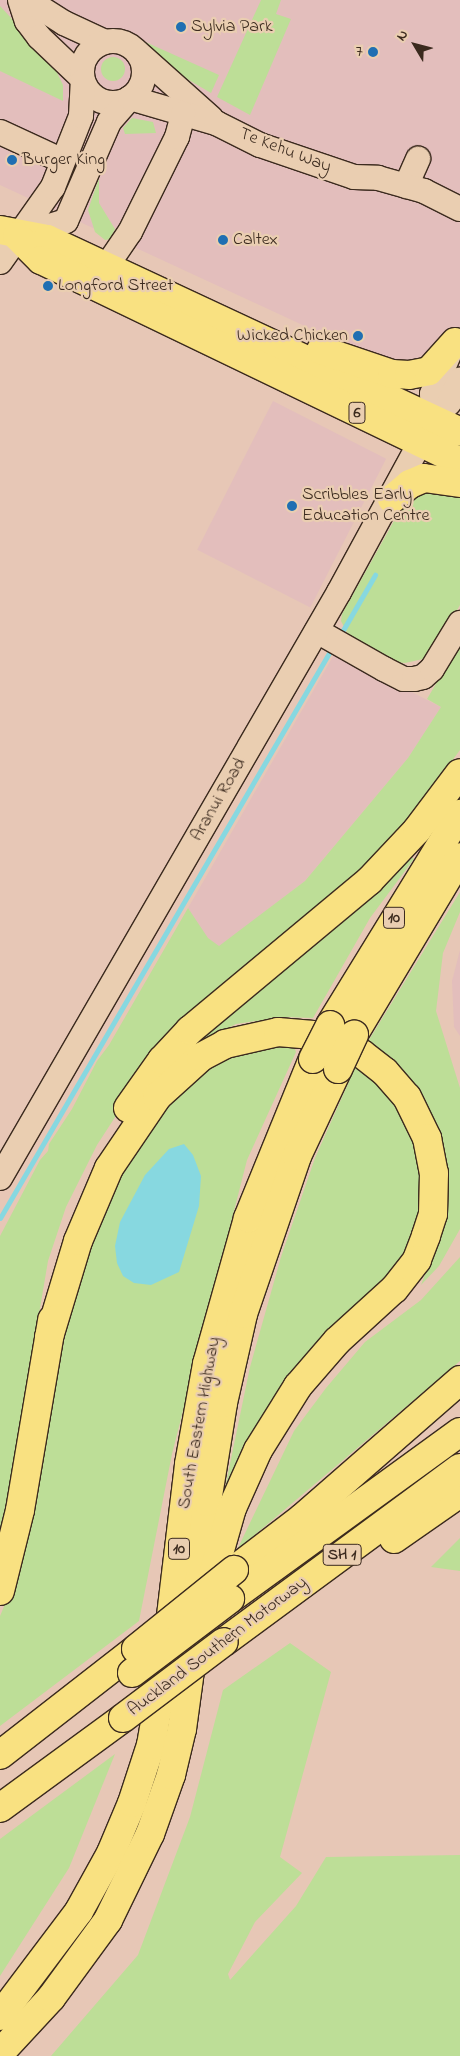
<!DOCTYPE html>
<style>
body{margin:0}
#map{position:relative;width:460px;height:2056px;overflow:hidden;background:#e7c7b6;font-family:"Indie Flower",sans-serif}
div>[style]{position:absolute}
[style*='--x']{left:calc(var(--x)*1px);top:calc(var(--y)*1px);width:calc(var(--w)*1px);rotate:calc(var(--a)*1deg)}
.built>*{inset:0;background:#e3bebc;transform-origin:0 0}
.green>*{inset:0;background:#bdde97}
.round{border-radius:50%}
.water>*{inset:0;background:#87d8e0}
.stream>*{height:5px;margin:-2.5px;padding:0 2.5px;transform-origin:2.5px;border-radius:2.5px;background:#87d8e0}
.roads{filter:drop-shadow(1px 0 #3b2a1e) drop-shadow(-1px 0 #3b2a1e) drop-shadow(0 1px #3b2a1e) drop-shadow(0 -1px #3b2a1e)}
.minor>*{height:24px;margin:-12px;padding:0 12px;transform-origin:12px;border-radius:12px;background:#eaceb1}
.minor>.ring{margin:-12px;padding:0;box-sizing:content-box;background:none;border:24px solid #eaceb1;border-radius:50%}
.major>*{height:28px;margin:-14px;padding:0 14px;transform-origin:14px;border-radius:14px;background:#f9e181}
.highway>*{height:28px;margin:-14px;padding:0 14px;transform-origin:14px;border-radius:14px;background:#f9e181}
.bridges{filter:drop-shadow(1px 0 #3b2a1e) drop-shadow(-1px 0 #3b2a1e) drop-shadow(0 1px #3b2a1e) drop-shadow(0 -1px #3b2a1e)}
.major-bridge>*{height:28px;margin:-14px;padding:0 14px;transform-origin:14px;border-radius:14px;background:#f9e181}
.highway-bridge>*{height:28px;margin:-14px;padding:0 14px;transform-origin:14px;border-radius:14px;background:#f9e181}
.dots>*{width:14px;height:14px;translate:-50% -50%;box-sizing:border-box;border:2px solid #eaceb1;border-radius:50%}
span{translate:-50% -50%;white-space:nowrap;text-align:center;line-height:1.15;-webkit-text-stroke:4.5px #eaceb1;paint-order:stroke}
.shield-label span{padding:1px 4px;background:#eaceb1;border:1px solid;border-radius:4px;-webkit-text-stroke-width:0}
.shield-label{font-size:16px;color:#3b2a1e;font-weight:700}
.poi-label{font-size:18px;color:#3b2a1e}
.left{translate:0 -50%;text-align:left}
.right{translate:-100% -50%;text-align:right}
.street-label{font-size:18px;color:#3b2a1e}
.north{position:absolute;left:390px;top:20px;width:50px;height:50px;-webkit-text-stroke:4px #eaceb1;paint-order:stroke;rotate:307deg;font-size:14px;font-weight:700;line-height:20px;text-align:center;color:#3b2a1e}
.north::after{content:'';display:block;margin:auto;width:18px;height:22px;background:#3b2a1e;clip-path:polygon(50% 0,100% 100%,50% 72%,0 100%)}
</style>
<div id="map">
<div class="built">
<i style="clip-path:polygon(0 0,460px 0,460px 398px,0 185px)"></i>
<i style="left:273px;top:401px;width:127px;height:167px;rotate:27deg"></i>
<i style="clip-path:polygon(335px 653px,441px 707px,408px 758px,305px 881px,215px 950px,188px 908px)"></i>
<i style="clip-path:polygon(460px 950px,460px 1036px,454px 1027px,452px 981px)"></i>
</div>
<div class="green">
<i style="clip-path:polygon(261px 0,281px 0,276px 14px,291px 19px,250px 115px,217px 97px)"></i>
<i style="clip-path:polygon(0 6px,52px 62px,63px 85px,63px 101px,0 71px)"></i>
<i style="clip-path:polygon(141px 40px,219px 75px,211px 93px,182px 76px)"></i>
<i class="round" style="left:101px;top:57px;width:24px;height:24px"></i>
<i style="clip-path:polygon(132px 118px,153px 122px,156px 133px,125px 134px,123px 128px)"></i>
<i style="clip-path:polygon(99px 178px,99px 203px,115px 229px,110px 239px,105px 240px,95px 232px,88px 210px)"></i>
<i style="clip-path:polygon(420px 487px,460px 494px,460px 605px,433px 652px,423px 659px,405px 663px,395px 662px,350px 638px,341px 621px,342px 614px,404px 503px)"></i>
<i style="clip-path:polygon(460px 643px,460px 750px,402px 829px,357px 878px,132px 1091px,97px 1145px,66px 1207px,48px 1261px,0 1544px,0 1236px,40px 1160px,48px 1151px,49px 1144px,72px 1109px,97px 1061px,109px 1045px,188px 908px,208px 938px,219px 946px,305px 881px,408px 758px,441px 707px,427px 699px)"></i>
<i style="clip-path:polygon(406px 852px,414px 859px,370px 918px,313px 1018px,284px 1017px,236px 1024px,205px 1040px,187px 1056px,190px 1039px)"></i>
<i style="clip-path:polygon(460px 892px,460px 912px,443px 953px,436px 1011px,460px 1088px,460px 1229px,439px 1266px,421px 1285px,433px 1253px,446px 1194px,442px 1136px,421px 1097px,367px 1043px)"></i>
<i style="clip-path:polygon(291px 1039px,296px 1052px,247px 1160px,172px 1454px,139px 1621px,0 1726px,0 1616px,18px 1573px,73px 1296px,114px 1176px,177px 1088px,241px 1045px)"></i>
<i style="clip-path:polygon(358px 1061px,389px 1085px,427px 1165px,425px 1219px,400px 1272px,232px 1490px,225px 1488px,250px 1367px,281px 1257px,315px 1158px)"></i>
<i style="clip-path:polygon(460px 1257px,460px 1361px,237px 1550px,294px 1431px,326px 1388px,365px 1342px,421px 1300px)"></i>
<i style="clip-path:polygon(460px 1538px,460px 1571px,431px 1567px)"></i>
<i style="clip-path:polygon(290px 1643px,331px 1672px,280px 1857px,302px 1873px,255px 1922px,228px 1974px,230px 1980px,296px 1906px,326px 1857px,460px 1855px,460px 2056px,51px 2056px,138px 1955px,190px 1817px,223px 1690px)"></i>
<i style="clip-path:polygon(115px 1754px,69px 1868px,0 1976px,0 1839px)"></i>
</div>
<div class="water">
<i style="clip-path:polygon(184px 1144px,193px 1155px,201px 1176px,199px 1206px,179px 1272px,151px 1285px,134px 1283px,123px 1276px,117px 1263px,115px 1246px,120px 1222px,145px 1175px,169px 1149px)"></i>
</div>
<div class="stream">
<i style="--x:339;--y:637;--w:72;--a:-59.9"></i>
<i style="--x:0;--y:1218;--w:662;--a:-59.79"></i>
</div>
<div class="roads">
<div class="minor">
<i style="--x:20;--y:0;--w:22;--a:72"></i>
<i style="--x:27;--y:21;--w:20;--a:53"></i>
<i style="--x:39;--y:37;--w:59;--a:43.6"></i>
<i style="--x:28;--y:0;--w:43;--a:32.6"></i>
<i style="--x:64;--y:23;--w:45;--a:24.9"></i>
<i class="ring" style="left:82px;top:41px;width:38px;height:38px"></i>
<i style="--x:137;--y:52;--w:99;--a:41.7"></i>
<i style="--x:0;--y:132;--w:69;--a:24.7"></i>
<i style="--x:406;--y:186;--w:30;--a:-66"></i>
<i style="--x:21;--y:235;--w:47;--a:-17.3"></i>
<i style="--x:66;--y:221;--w:108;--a:-66.5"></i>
<i style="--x:109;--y:122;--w:32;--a:-49"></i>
<i style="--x:130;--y:98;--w:90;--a:16.2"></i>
<i style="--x:216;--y:123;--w:49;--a:26.6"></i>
<i style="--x:260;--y:145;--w:99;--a:18.8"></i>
<i style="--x:354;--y:177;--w:24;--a:2"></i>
<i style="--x:378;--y:178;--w:48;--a:15.8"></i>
<i style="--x:424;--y:191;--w:40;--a:26.6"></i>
<i style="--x:0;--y:262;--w:92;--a:-54.8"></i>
<i style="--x:53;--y:187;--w:76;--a:-68.5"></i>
<i style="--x:81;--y:116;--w:35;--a:-87"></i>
<i style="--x:106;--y:267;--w:42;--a:-55.6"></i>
<i style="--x:130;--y:232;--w:106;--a:-63.7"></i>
<i style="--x:177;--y:137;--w:24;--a:-75"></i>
<i style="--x:433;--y:419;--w:25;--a:-92"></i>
<i style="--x:432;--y:394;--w:46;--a:-66.8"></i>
<i style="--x:317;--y:631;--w:77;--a:29.6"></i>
<i style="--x:384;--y:669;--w:22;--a:27"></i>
<i style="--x:404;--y:679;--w:10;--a:0"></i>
<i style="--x:414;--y:679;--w:9;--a:-13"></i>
<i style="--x:423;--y:677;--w:12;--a:-42"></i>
<i style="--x:432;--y:669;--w:54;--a:-58.7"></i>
<i style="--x:0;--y:1178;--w:677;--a:-59.95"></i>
<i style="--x:339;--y:592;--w:197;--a:-61.5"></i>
<i style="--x:433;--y:419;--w:23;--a:-45"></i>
<i style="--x:449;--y:403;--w:26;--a:-65"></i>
</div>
<div class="major">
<i style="--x:0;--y:230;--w:48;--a:10.8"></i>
<i style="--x:47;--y:239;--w:456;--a:25"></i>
<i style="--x:17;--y:236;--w:34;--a:45"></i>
<i style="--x:41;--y:260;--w:465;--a:25.7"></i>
<i style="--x:321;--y:350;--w:75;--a:18.7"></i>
<i style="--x:392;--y:374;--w:17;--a:3"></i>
<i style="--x:409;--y:375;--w:20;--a:-11"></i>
<i style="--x:429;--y:371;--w:39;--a:-48"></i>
<i style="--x:392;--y:499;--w:23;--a:-40"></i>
<i style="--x:410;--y:484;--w:15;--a:-23"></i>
<i style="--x:424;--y:478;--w:36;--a:8"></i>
<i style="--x:330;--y:1025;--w:248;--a:-58.4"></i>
<i style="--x:354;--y:1034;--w:206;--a:-59.1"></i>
<i style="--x:0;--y:2016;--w:131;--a:-53"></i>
<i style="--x:79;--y:1911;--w:66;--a:-61.1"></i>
<i style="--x:111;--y:1853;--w:54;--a:-67.2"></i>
<i style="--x:132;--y:1803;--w:61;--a:-71.9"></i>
<i style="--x:151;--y:1745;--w:80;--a:-80"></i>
<i style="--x:165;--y:1666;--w:203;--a:-83.2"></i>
<i style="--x:189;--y:1464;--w:102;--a:-79.8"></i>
<i style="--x:207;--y:1364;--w:152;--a:-74.3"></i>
<i style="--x:248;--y:1218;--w:172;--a:-67.8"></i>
<i style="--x:0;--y:2053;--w:75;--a:-47.2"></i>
<i style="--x:51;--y:1998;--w:97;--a:-53.8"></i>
<i style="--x:108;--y:1920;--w:96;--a:-64"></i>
<i style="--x:150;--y:1834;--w:63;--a:-70.4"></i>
<i style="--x:171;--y:1775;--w:47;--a:-76.6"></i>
<i style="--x:182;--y:1729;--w:89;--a:-82.2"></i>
<i style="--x:194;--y:1641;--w:140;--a:-84.7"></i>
<i style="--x:207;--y:1502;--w:100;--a:-80.8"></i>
<i style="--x:223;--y:1403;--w:91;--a:-77.3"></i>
<i style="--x:243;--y:1314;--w:167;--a:-71.1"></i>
<i style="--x:297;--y:1156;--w:96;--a:-64.8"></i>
</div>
<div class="highway">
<i style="--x:128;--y:1108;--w:59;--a:-54.7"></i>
<i style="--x:162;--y:1060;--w:41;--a:-47"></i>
<i style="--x:190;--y:1030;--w:233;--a:-39.8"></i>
<i style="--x:369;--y:881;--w:70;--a:-46.7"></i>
<i style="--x:417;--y:830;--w:71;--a:-53"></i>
<i style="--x:49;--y:1337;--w:100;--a:-73.2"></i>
<i style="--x:78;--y:1241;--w:79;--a:-67"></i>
<i style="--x:109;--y:1168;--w:86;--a:-55.9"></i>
<i style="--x:157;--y:1097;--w:59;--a:-42.3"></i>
<i style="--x:201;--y:1057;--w:27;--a:-28"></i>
<i style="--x:225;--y:1044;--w:54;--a:-12.8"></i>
<i style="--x:278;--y:1032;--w:47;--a:4.9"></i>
<i style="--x:325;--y:1036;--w:41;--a:25.9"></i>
<i style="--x:362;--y:1054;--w:29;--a:38"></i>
<i style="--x:385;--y:1072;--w:33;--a:49"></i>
<i style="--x:407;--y:1097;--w:46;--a:64"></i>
<i style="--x:427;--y:1138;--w:36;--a:79"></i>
<i style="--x:434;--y:1173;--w:41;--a:91.4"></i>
<i style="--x:433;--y:1214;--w:23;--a:108"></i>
<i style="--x:426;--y:1236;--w:26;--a:111"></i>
<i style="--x:417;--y:1260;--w:37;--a:128"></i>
<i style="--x:394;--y:1289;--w:77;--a:137.6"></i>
<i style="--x:337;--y:1341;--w:60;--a:130.9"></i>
<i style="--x:298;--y:1386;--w:75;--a:122"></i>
<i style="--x:258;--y:1450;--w:64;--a:114.1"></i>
<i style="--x:232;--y:1508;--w:99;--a:105.9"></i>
<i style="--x:394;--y:1539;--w:80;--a:-34.9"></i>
<i style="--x:234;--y:1570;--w:86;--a:-37.4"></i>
<i style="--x:302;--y:1518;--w:210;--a:-41.1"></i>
<i style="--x:0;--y:1591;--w:83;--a:-76.1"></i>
<i style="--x:20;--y:1510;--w:193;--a:-80.4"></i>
<i style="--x:230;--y:1599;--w:284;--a:-36"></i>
<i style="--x:224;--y:1642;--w:293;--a:-36.4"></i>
<i style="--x:0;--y:1755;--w:172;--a:-37.9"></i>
<i style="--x:0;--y:1808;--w:152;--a:-36.2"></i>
</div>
</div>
<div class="bridges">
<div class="major-bridge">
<i style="--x:313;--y:1059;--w:38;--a:-63"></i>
<i style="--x:338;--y:1069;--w:38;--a:-65"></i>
</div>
<div class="highway-bridge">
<i style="--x:136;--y:1649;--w:126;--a:-38.9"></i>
<i style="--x:132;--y:1673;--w:123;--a:-37.1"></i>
<i style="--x:123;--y:1718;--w:126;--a:-37"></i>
</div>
</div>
<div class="dots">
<i style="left:181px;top:27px;background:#1f6fb2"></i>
<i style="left:373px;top:52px;background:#1f6fb2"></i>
<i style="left:12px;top:160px;background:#1f6fb2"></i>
<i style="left:223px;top:240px;background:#1f6fb2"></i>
<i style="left:48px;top:286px;background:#1f6fb2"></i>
<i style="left:358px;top:336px;background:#1f6fb2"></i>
<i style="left:292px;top:506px;background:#1f6fb2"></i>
</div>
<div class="shield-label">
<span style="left:357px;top:413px">6</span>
<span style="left:394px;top:918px">10</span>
<span style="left:179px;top:1549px">10</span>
<span style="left:342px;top:1555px">SH 1</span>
</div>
<div class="poi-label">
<span class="left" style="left:191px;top:27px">Sylvia Park</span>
<span class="right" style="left:363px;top:52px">7</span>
<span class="left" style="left:22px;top:160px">Burger King</span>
<span class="left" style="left:233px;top:240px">Caltex</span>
<span class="left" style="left:58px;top:286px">Longford Street</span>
<span class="right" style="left:348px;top:336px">Wicked Chicken</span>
<span class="left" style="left:302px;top:506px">Scribbles Early<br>Education Centre</span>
</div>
<div class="street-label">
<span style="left:285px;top:151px;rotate:21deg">Te Kehu Way</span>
<span style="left:219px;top:800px;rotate:-60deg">Aranui Road</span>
<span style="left:200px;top:1423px;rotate:-80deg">South Eastern Highway</span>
<span style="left:218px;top:1647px;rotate:-37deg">Auckland Southern Motorway</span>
</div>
<div class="north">N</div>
</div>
